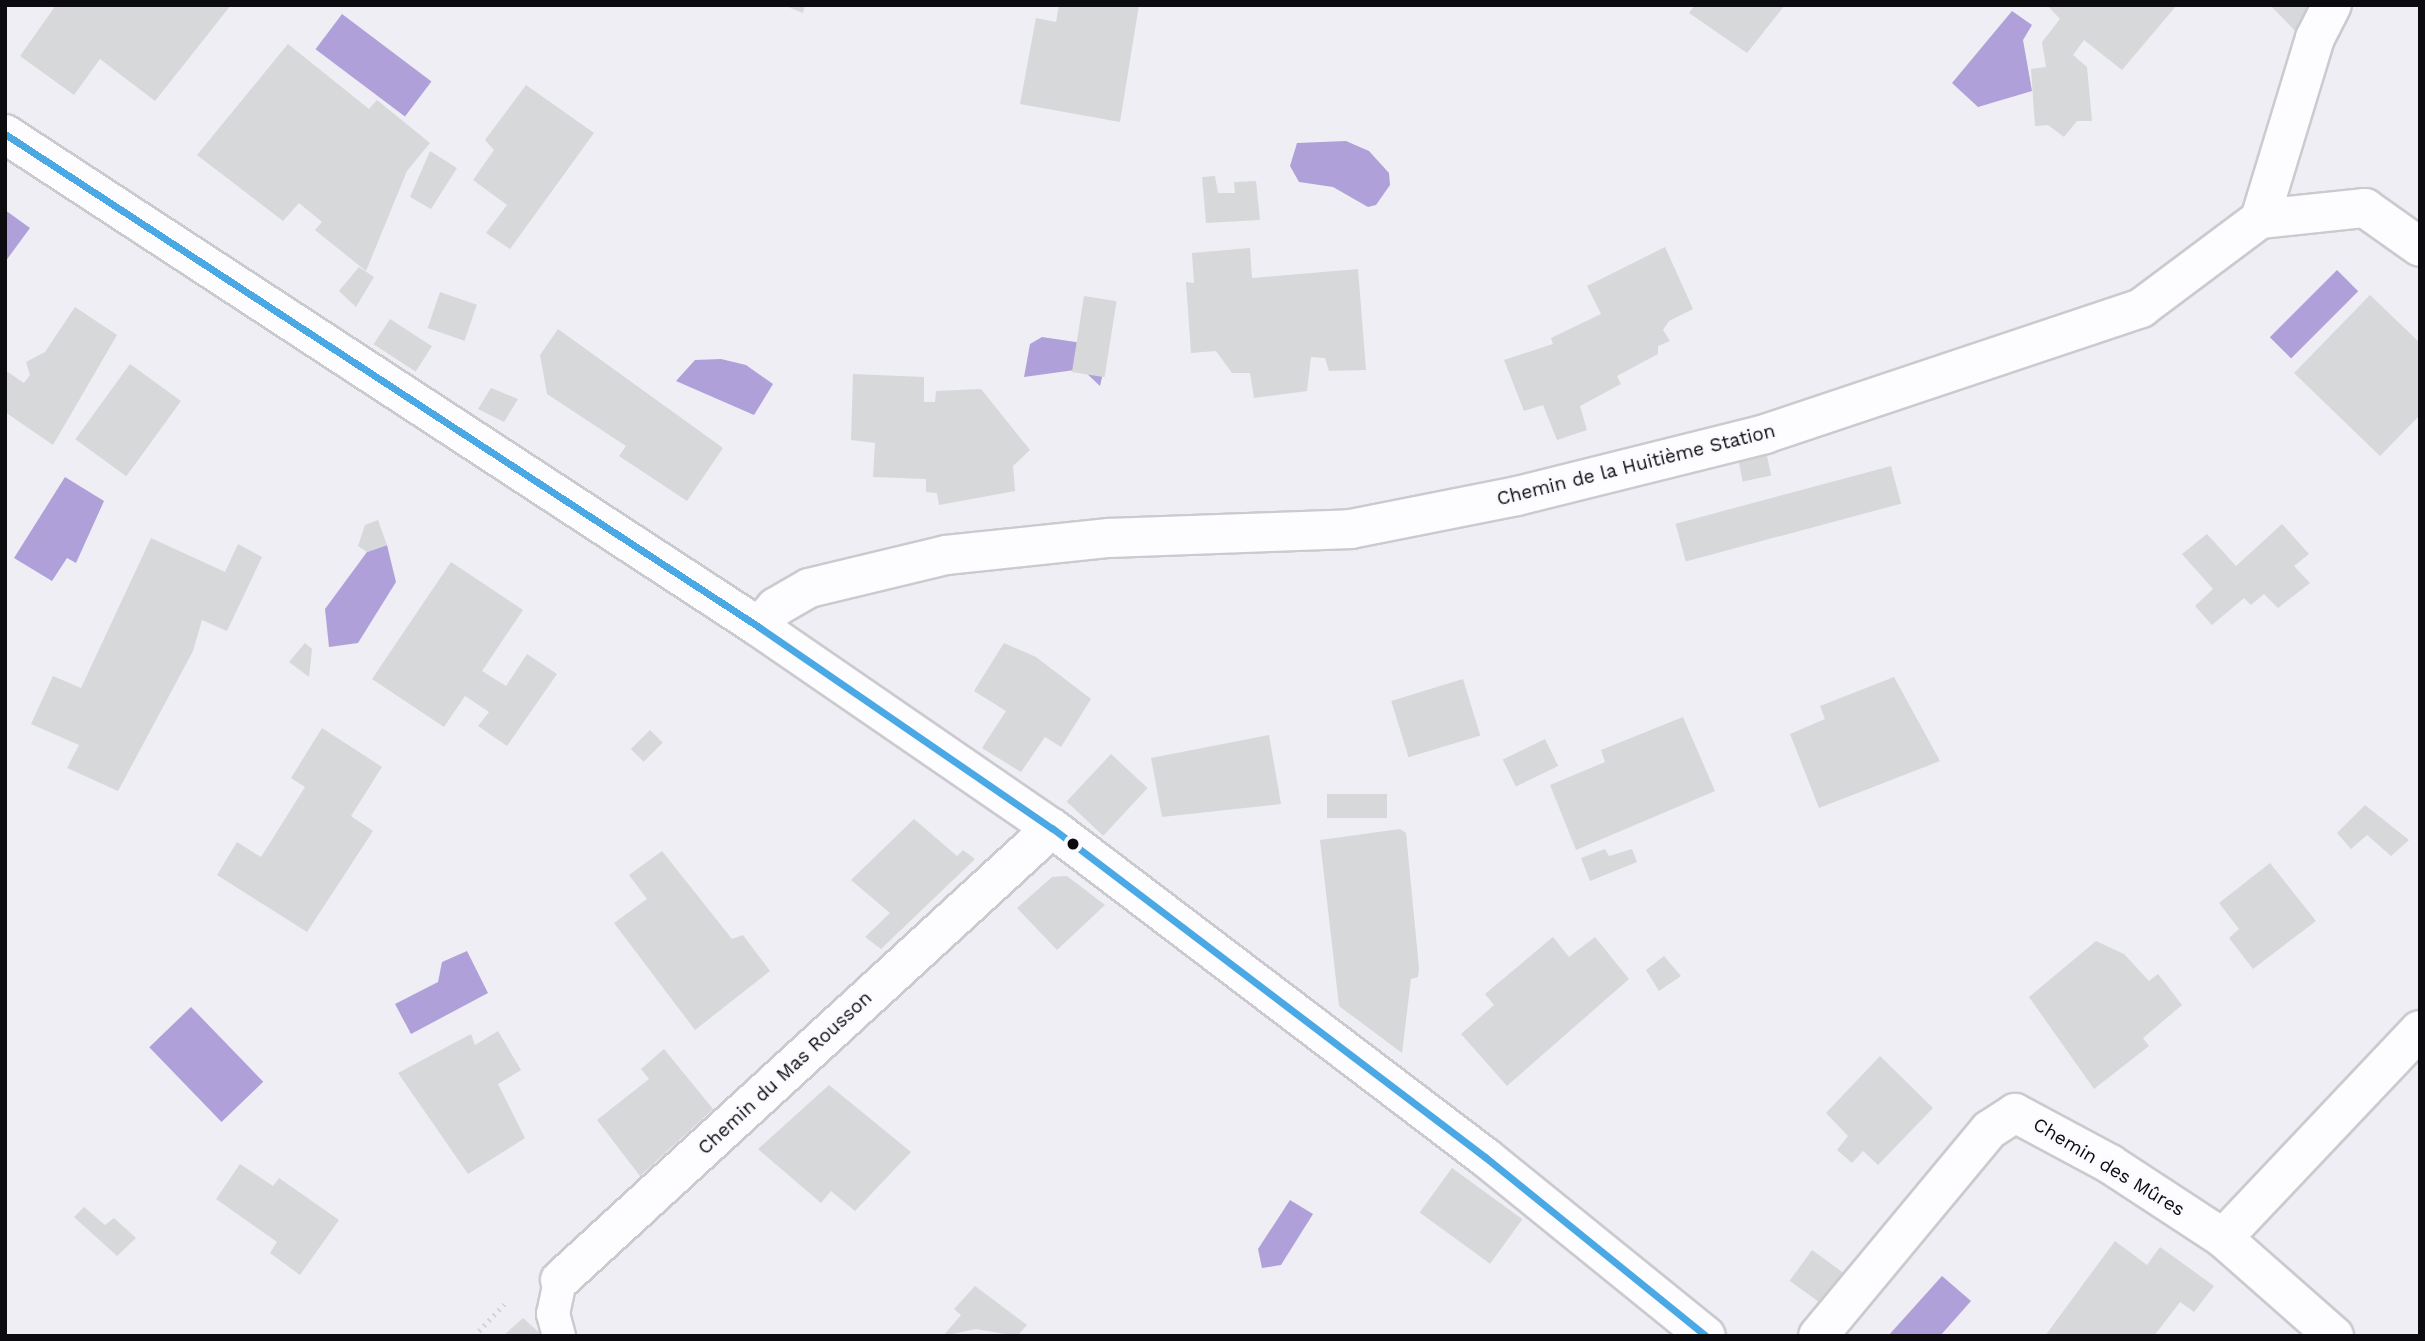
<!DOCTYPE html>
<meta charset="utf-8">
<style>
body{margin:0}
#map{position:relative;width:2425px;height:1341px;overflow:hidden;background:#efeef5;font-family:"Work Sans",sans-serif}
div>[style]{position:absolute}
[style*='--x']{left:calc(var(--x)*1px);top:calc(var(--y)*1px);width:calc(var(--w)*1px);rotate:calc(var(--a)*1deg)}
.water>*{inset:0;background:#b0a0d9;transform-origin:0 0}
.building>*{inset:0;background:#d6d8d9;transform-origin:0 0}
.path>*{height:4.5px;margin-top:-2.25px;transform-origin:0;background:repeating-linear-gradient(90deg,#d5d4d6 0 2px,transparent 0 7px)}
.roads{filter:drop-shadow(2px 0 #cbcacf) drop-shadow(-2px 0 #cbcacf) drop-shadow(0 2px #cbcacf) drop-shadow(0 -2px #cbcacf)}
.service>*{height:32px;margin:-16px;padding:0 16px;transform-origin:16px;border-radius:16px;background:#fdfcfe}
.minor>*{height:38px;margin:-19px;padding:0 19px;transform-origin:19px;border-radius:19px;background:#fdfcfe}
.tertiary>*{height:38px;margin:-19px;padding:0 19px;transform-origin:19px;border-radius:19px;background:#fdfcfe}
.bus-1>*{height:7px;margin:-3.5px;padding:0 3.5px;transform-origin:3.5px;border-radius:3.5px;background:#4aa9e4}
.dots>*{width:19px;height:19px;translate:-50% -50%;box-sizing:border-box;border:4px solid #fbfaff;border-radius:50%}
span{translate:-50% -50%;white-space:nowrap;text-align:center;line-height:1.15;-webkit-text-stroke:5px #fbfaff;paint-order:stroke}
.street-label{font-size:19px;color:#0c0b0f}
.frame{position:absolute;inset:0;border:7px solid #0c0b0f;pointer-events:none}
</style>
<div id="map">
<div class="water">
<i style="clip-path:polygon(2012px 11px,2032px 25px,2023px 40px,2032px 91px,1978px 107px,1952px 83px)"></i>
<i style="left:342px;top:14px;width:112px;height:44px;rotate:37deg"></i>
<i style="clip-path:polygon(1346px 141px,1369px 151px,1389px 173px,1390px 185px,1376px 205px,1368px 207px,1333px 187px,1299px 182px,1290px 166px,1297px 143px)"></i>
<i style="clip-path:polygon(5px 210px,30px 228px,5px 262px)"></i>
<i style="left:2337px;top:270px;width:30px;height:95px;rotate:45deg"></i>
<i style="clip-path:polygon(1042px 337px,1109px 347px,1100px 386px,1082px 369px,1024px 377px,1030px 344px)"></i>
<i style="clip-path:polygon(721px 359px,746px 365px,773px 384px,754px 415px,676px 381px,695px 360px)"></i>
<i style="clip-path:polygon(65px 477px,104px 501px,76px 563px,67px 558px,52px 581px,14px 558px)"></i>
<i style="clip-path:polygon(387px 545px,396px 582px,358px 643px,329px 647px,325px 609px,367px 552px)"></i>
<i style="clip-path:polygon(467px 951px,488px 993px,411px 1034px,395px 1004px,438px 982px,442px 962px)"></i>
<i style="left:191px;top:1007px;width:104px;height:58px;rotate:46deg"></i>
<i style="clip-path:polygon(1290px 1200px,1313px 1214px,1281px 1265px,1262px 1268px,1258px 1249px)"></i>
<i style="clip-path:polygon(1942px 1276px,1971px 1301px,1940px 1336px,1888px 1336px)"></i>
</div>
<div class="building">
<i style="clip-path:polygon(56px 5px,231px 5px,155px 101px,100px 59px,74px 95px,20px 56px)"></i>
<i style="clip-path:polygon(783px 5px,805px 5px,803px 13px)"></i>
<i style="clip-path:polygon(1059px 5px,1139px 5px,1120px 122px,1020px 104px,1036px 18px,1056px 22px)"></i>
<i style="clip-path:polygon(1695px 5px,1785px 5px,1747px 53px,1689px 13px)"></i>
<i style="clip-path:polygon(2047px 5px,2177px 5px,2122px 70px,2084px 40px,2073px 55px,2087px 67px,2092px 121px,2077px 121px,2064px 137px,2048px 125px,2035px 126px,2031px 69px,2046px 67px,2042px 42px,2060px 19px)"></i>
<i style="clip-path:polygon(2270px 5px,2313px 5px,2302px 38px)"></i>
<i style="clip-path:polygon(288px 44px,369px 109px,377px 100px,430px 143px,407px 171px,366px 271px,315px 230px,322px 222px,299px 203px,283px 221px,197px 155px)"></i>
<i style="clip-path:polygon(526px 85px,594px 133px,510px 249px,486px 233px,507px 205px,473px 180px,494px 150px,485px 140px)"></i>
<i style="clip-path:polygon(430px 151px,457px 168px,431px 209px,410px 197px)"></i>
<i style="clip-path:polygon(1215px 176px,1218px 193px,1235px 193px,1234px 182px,1256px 181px,1260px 220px,1206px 223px,1202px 177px)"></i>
<i style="clip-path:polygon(1665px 247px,1693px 309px,1669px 321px,1663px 330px,1670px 341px,1658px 346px,1658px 354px,1617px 376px,1621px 384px,1580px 406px,1587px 430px,1557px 440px,1543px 405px,1524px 411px,1504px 360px,1553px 344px,1551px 338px,1601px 314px,1587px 286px)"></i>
<i style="clip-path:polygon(1250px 248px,1252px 278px,1358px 269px,1366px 370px,1329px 371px,1325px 358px,1311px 357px,1307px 391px,1254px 398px,1250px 373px,1232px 373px,1216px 351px,1191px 353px,1186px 282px,1194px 283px,1192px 253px)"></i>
<i style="clip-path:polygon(359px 267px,374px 277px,356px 307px,339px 291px)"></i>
<i style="left:440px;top:292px;width:39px;height:38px;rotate:19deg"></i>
<i style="clip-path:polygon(2370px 295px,2420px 343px,2420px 415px,2380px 456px,2294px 373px)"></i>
<i style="left:1084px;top:296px;width:33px;height:77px;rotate:9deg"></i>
<i style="clip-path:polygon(75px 307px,117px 335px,53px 445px,5px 412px,5px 370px,24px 383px,30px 375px,26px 362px,45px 352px)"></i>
<i style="left:390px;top:319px;width:50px;height:30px;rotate:33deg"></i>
<i style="clip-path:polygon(558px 329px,723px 448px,687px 501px,619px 456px,626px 446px,547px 394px,540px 355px)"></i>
<i style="left:130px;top:364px;width:63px;height:93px;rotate:36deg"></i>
<i style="clip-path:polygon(853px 374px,924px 377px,924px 402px,935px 402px,936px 391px,981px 389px,1030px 450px,1013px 466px,1015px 491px,939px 505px,937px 493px,926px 492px,926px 479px,873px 477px,875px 443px,851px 440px)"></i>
<i style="clip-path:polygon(491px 388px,518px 399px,504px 422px,478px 409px)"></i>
<i style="left:1766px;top:451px;width:25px;height:29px;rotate:78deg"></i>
<i style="left:1891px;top:466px;width:39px;height:223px;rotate:75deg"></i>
<i style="clip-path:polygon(378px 520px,387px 545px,367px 552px,358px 546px,365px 525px)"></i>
<i style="clip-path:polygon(2282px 524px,2309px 554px,2294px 566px,2310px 583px,2278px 608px,2264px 594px,2251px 605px,2244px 598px,2212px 625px,2195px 606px,2213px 589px,2182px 554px,2207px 534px,2236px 566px)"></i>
<i style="clip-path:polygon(151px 538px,225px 572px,238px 544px,262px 557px,227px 631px,202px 620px,193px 651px,118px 791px,67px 768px,79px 745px,31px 724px,53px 676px,81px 688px)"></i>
<i style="clip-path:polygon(451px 562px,523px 610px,482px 671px,506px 686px,527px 654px,557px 674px,507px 746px,478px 726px,489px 712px,465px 696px,444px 727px,372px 679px)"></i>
<i style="clip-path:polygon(305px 643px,312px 649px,309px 677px,289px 662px)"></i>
<i style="clip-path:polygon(1004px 643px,1036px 657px,1091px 699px,1061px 747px,1045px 737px,1021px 772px,982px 748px,1006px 711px,974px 691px)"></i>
<i style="clip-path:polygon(1894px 677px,1940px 761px,1819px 808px,1790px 734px,1825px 719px,1820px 706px)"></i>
<i style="left:1463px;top:679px;width:59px;height:75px;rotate:73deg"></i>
<i style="clip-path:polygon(1683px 717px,1715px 791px,1576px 850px,1550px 785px,1605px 762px,1601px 750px)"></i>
<i style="clip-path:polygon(322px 728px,382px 767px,351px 816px,373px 831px,307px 932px,217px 875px,237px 842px,261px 857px,305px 787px,291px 778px)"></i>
<i style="left:650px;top:730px;width:18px;height:27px;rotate:45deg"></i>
<i style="clip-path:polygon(1269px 735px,1281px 804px,1162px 817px,1151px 758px)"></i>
<i style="left:1545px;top:739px;width:30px;height:47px;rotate:64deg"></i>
<i style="left:1111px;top:754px;width:50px;height:65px;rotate:43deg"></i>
<i style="left:1387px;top:794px;width:24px;height:60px;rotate:90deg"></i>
<i style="clip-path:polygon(2365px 805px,2409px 840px,2391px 856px,2367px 835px,2351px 849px,2337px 833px)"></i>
<i style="clip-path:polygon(914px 819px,957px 856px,963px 850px,975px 859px,881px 949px,865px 937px,890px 913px,851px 880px)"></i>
<i style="clip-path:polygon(1400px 829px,1406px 833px,1419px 968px,1418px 977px,1411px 979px,1402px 1053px,1339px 1006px,1320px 840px)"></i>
<i style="clip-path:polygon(1605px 849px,1609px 856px,1632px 849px,1637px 862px,1590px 881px,1581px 858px)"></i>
<i style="clip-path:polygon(662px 851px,732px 939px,743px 935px,770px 971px,695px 1030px,614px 923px,647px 899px,629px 875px)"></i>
<i style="clip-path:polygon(2270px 863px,2316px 921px,2253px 969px,2229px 938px,2239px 929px,2219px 903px)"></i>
<i style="clip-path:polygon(1067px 876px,1105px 905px,1057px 950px,1017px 908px,1052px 877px)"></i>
<i style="clip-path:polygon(1553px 937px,1569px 957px,1595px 937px,1629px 979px,1507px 1086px,1461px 1034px,1494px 1005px,1485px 994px)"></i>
<i style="clip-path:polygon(2096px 941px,2124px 954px,2149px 981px,2158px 974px,2182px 1005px,2143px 1038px,2149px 1046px,2094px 1089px,2029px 997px)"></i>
<i style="clip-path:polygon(1664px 956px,1681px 976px,1659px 991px,1646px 970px)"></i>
<i style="clip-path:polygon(498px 1031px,521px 1070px,498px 1084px,525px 1138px,468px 1174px,398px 1073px,471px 1034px,475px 1045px)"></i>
<i style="clip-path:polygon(664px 1049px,713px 1109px,640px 1176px,597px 1120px,649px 1079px,641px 1069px)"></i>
<i style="clip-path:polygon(1880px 1056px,1933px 1108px,1878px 1165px,1863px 1151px,1852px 1163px,1837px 1150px,1848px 1136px,1826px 1113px)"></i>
<i style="clip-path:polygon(829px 1085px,911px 1152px,855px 1211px,831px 1191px,821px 1203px,758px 1149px)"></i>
<i style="clip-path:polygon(240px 1164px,273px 1186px,279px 1178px,339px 1220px,300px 1275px,270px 1253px,277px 1242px,216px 1199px)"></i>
<i style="left:1452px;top:1168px;width:87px;height:55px;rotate:36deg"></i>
<i style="clip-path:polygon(84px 1207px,105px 1225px,114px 1218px,136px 1238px,117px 1256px,74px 1217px)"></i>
<i style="clip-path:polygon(2115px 1241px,2147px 1265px,2160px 1247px,2214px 1286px,2194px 1312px,2180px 1302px,2154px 1336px,2045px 1336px)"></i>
<i style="left:1812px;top:1250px;width:43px;height:38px;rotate:36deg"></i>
<i style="clip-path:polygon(975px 1286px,1027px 1325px,1017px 1336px,976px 1329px,943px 1336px,961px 1315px,954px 1309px)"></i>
<i style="clip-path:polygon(523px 1318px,543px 1336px,503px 1336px)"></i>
</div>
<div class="path">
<i style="--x:474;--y:1336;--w:48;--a:-46.7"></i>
</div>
<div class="roads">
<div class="service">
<i style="--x:559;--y:1336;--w:23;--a:-105"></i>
<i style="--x:553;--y:1314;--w:35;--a:-78"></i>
</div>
<div class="minor">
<i style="--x:2260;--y:219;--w:106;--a:-6"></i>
<i style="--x:2365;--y:208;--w:67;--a:35.3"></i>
<i style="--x:759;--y:627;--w:26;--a:-50"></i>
<i style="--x:776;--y:607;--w:38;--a:-30"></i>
<i style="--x:809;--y:588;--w:141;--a:-13.5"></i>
<i style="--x:946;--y:555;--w:164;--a:-6"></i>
<i style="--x:1109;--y:538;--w:242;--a:-2.1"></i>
<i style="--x:1351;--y:529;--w:169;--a:-11.2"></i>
<i style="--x:1517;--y:496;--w:256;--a:-14"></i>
<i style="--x:1765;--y:434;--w:397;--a:-18.5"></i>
<i style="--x:2141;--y:308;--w:149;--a:-36.8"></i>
<i style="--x:2260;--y:219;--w:189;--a:-73.1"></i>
<i style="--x:2315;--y:38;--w:37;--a:-63"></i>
<i style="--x:2223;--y:1238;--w:286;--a:-46.6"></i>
<i style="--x:560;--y:1280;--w:668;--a:-42.57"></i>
<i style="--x:1818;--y:1336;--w:268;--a:-50.3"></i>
<i style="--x:1989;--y:1130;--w:31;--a:-33"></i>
<i style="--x:2015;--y:1113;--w:108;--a:28.2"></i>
<i style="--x:2110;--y:1164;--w:135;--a:33.2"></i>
<i style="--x:2223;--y:1238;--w:148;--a:41.4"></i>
</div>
<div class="tertiary">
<i style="--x:5;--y:134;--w:901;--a:33.18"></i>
<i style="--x:759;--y:627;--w:355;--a:34.5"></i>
<i style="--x:1052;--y:828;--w:544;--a:37.23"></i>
<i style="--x:1485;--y:1157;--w:284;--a:39"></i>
</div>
</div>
<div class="bus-1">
<i style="--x:5;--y:134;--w:901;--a:33.18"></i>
<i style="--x:759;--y:627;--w:355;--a:34.5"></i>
<i style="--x:1052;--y:828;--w:544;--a:37.23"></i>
<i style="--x:1485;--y:1157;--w:284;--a:39"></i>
</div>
<div class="dots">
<i style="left:1073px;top:844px;background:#0c0b0f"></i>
</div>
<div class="street-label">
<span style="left:1636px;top:465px;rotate:-14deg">Chemin de la Huitième Station</span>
<span style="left:785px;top:1073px;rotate:-43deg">Chemin du Mas Rousson</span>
<span style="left:2109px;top:1167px;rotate:31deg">Chemin des Mûres</span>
</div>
<div class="frame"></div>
</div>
